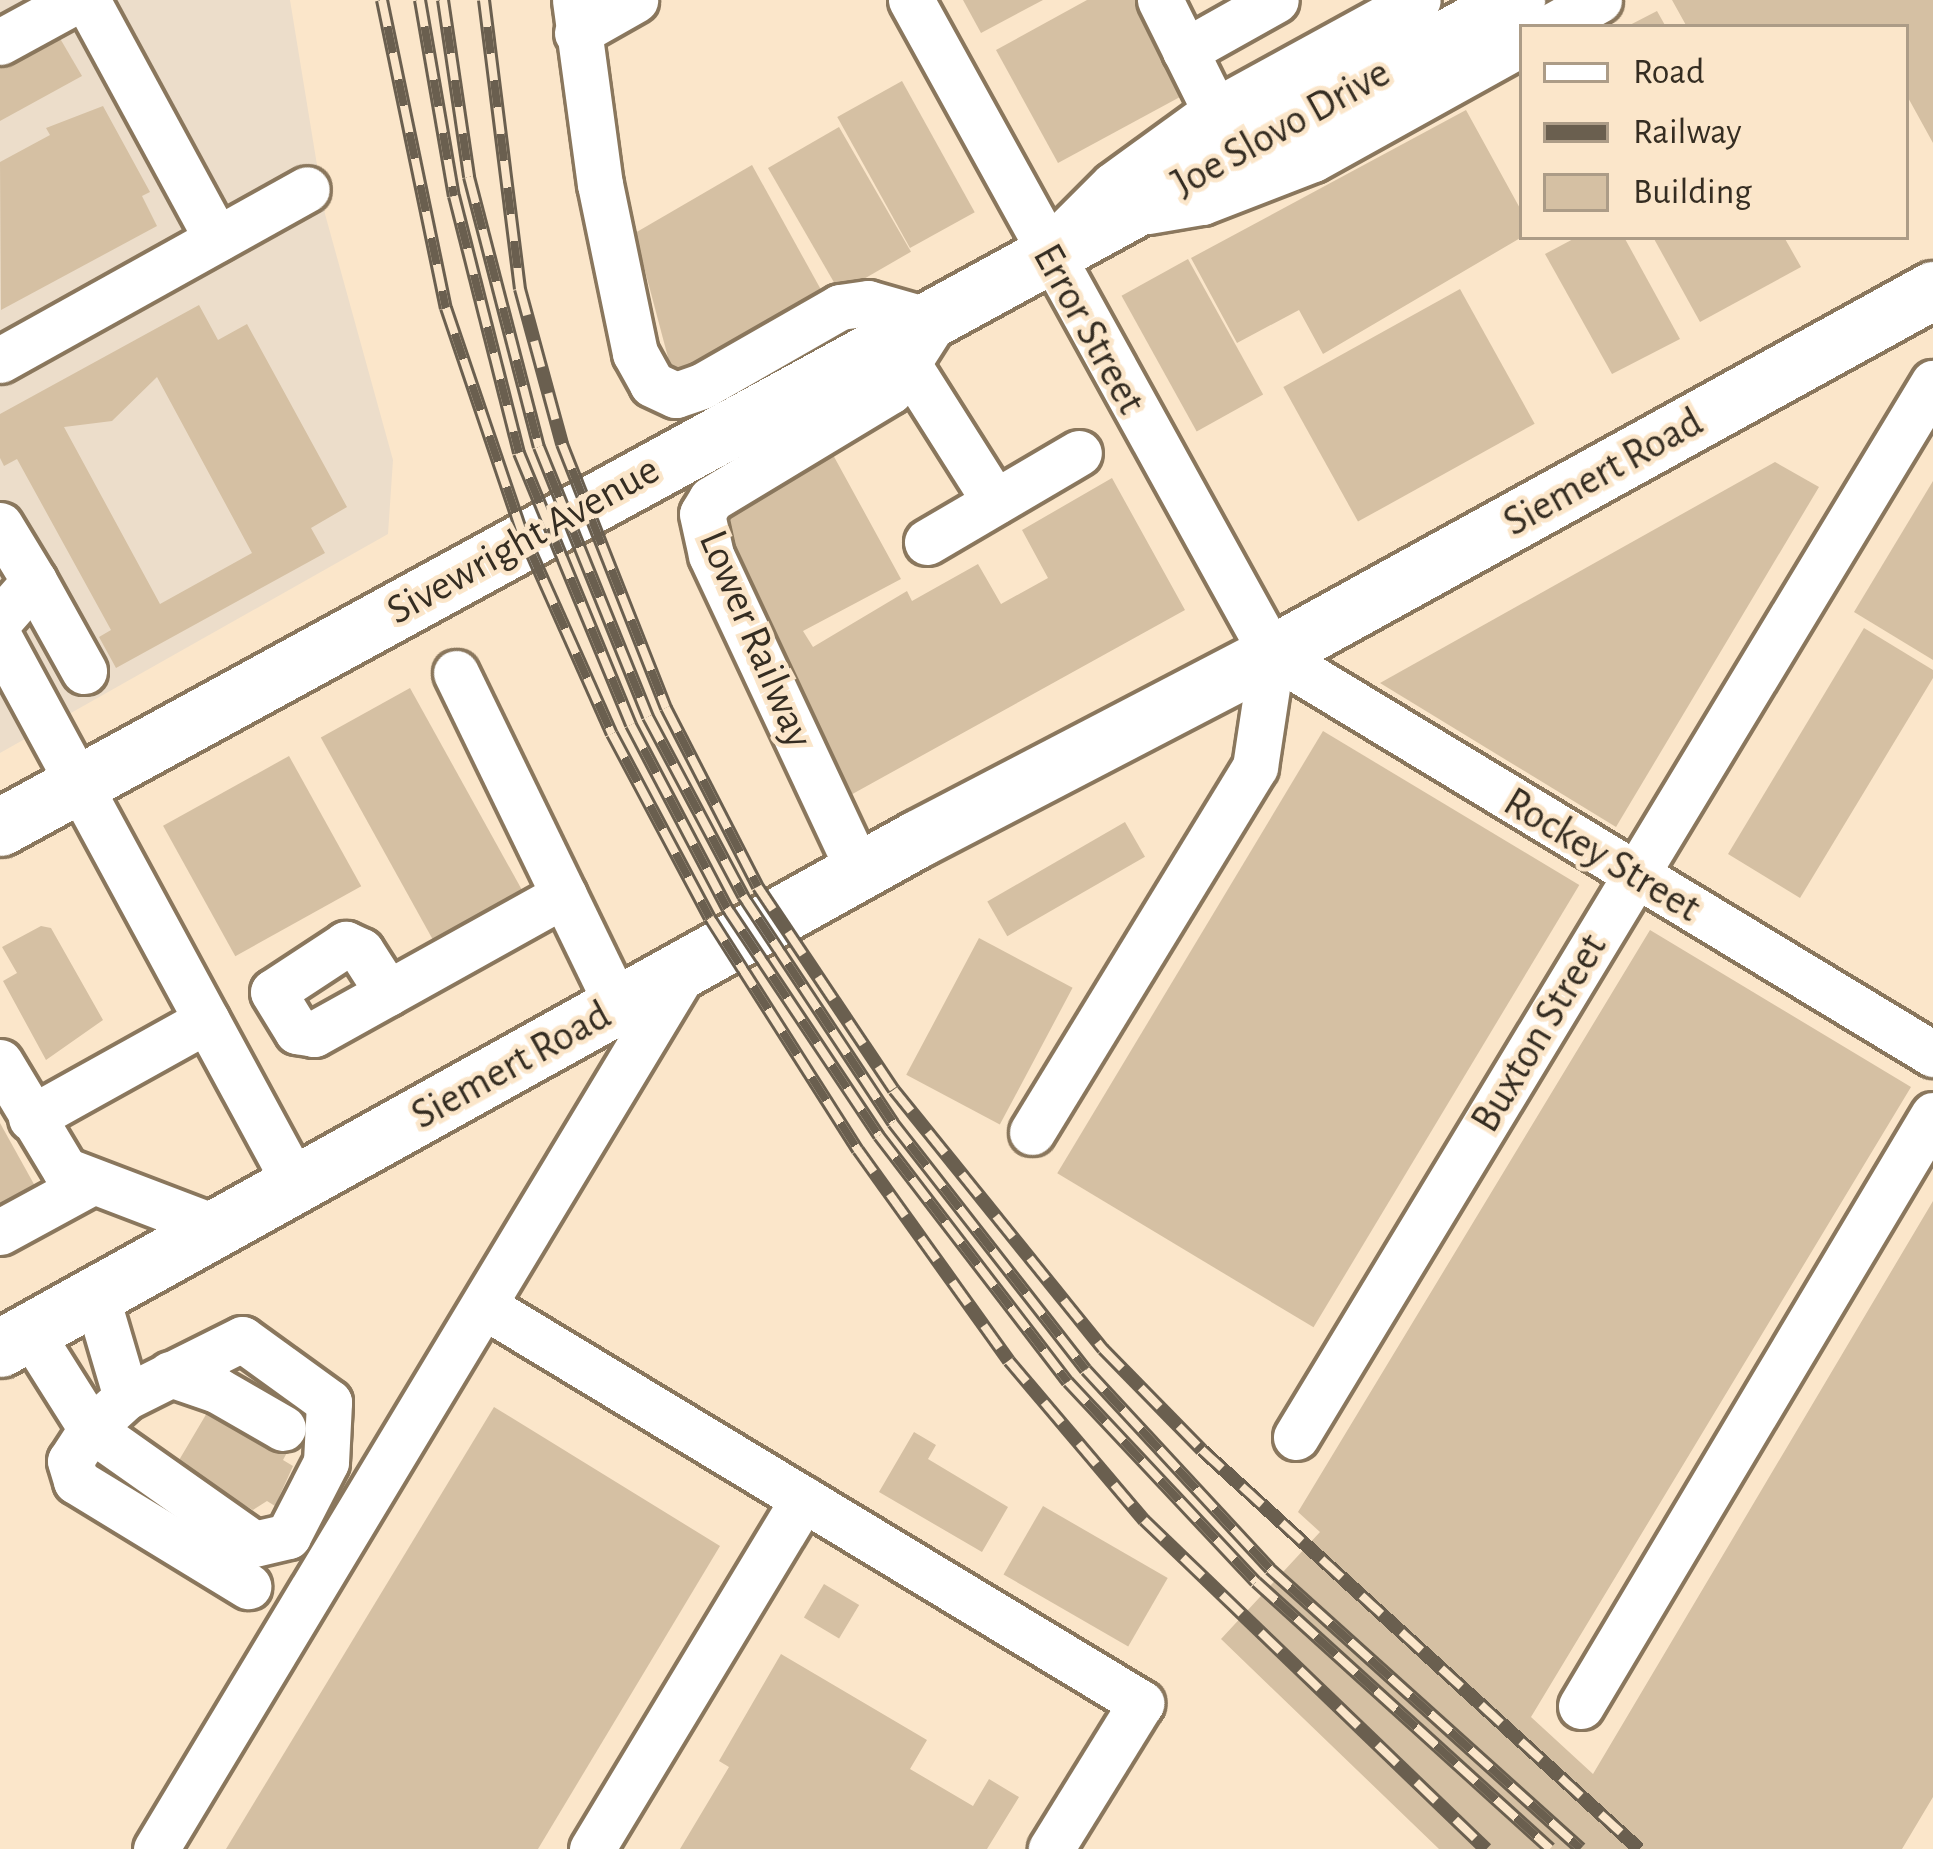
<!DOCTYPE html>
<style>
body{margin:0}
#map{position:relative;width:1933px;height:1849px;overflow:hidden;background:#fbe6ca;font-family:"Alegreya Sans",sans-serif}
div>[style]{position:absolute}
[style*='--x']{left:calc(var(--x)*1px);top:calc(var(--y)*1px);width:calc(var(--w)*1px);rotate:calc(var(--a)*1deg)}
.education>*{inset:0;background:#ecddca}
.building>*{inset:0;background:#d5c0a3;transform-origin:0 0}
.roads{filter:drop-shadow(3px 0 #8a775d) drop-shadow(-3px 0 #8a775d) drop-shadow(0 3px #8a775d) drop-shadow(0 -3px #8a775d)}
.minor>*{height:45px;margin:-22.5px;padding:0 22.5px;transform-origin:22.5px;border-radius:22.5px;background:#fff}
.major>*{height:57px;margin:-28.5px;padding:0 28.5px;transform-origin:28.5px;border-radius:28.5px;background:#fff}
.rail>*{height:14px;margin-top:-7px;transform-origin:0;background:repeating-linear-gradient(90deg,#fbe6ca 0 27px,#6a5f4f 0 54px);box-sizing:border-box;border-block:3px solid #6a5f4f}
span{translate:-50% -50%;white-space:nowrap;text-align:center;line-height:1.15;-webkit-text-stroke:9px #fbe6ca;paint-order:stroke}
.street-label{font-size:42px;color:#352d22}
.legend{position:absolute;left:1519px;top:24px;width:390px;height:216px;box-sizing:border-box;background:#fbe6ca;border:3px solid #ac9c87;margin:0;padding:15px 21px;list-style:none;font-size:36px;color:#352d22}
.legend li{display:flex;align-items:center;gap:24px;height:60px}
.legend b{width:60px;border:3px solid #ac9c87}
</style>
<div id="map">
<div class="education">
<i style="clip-path:polygon(0 0,290px 0,325px 214px,393px 460px,388px 534px,0 753px)"></i>
</div>
<div class="building">
<i style="clip-path:polygon(963px 0,1043px 0,981px 33px)"></i>
<i style="clip-path:polygon(1087px 0,1141px 0,1191px 91px,1058px 163px,996px 50px)"></i>
<i style="clip-path:polygon(1672px 0,1933px 0,1933px 143px,1906px 94px,1906px 27px,1687px 27px)"></i>
<i style="clip-path:polygon(1657px 11px,1666px 27px,1626px 27px)"></i>
<i style="clip-path:polygon(58px 35px,82px 76px,0 121px,0 67px)"></i>
<i style="left:902px;top:81px;width:150px;height:74px;rotate:61deg"></i>
<i style="clip-path:polygon(103px 106px,150px 192px,142px 196px,157px 226px,1px 310px,0 162px,50px 135px,46px 128px)"></i>
<i style="clip-path:polygon(1466px 110px,1522px 212px,1522px 237px,1323px 354px,1299px 310px,1237px 343px,1191px 258px)"></i>
<i style="left:839px;top:127px;width:144px;height:82px;rotate:60deg"></i>
<i style="clip-path:polygon(752px 165px,825px 297px,674px 380px,635px 233px)"></i>
<i style="clip-path:polygon(1577px 237px,1624px 237px,1680px 339px,1612px 374px,1545px 254px)"></i>
<i style="clip-path:polygon(1653px 237px,1784px 237px,1801px 267px,1700px 322px)"></i>
<i style="left:1188px;top:259px;width:155px;height:76px;rotate:61deg"></i>
<i style="left:1460px;top:289px;width:154px;height:202px;rotate:61deg"></i>
<i style="clip-path:polygon(evenodd,199px 305px,218px 340px,247px 324px,347px 507px,311px 528px,325px 553px,116px 668px,99px 637px,111px 630px,17px 459px,4px 466px,0 458px,0 414px,199px 305px,157px 377px,252px 553px,160px 604px,64px 427px,112px 421px,157px 377px)"></i>
<i style="clip-path:polygon(832px 453px,901px 579px,803px 631px,813px 647px,907px 591px,912px 601px,978px 564px,1001px 604px,1048px 578px,1022px 530px,1112px 478px,1185px 610px,838px 802px,714px 520px)"></i>
<i style="clip-path:polygon(1775px 462px,1819px 487px,1616px 827px,1380px 683px)"></i>
<i style="clip-path:polygon(1933px 481px,1933px 660px,1854px 612px)"></i>
<i style="clip-path:polygon(1864px 628px,1933px 670px,1933px 678px,1800px 898px,1728px 854px)"></i>
<i style="left:410px;top:688px;width:239px;height:102px;rotate:61deg"></i>
<i style="left:1323px;top:731px;width:299px;height:516px;rotate:31deg"></i>
<i style="left:289px;top:756px;width:149px;height:144px;rotate:61deg"></i>
<i style="left:1125px;top:822px;width:40px;height:159px;rotate:60deg"></i>
<i style="clip-path:polygon(41px 926px,51px 928px,103px 1020px,46px 1060px,3px 981px,17px 973px,2px 947px)"></i>
<i style="clip-path:polygon(1650px 930px,1911px 1087px,1531px 1717px,1593px 1774px,1933px 1201px,1933px 1797px,1902px 1849px,1439px 1849px,1221px 1639px,1320px 1532px,1298px 1512px)"></i>
<i style="left:979px;top:938px;width:106px;height:155px;rotate:28deg"></i>
<i style="clip-path:polygon(0 1123px,40px 1195px,0 1218px)"></i>
<i style="clip-path:polygon(214px 1401px,290px 1447px,283px 1460px,293px 1466px,275px 1506px,267px 1501px,253px 1510px,234px 1499px,229px 1507px,172px 1472px)"></i>
<i style="clip-path:polygon(494px 1407px,720px 1546px,538px 1849px,226px 1849px)"></i>
<i style="clip-path:polygon(914px 1432px,936px 1445px,928px 1459px,1008px 1507px,982px 1552px,879px 1492px)"></i>
<i style="left:1043px;top:1506px;width:144px;height:79px;rotate:30deg"></i>
<i style="left:824px;top:1584px;width:41px;height:39px;rotate:31deg"></i>
<i style="clip-path:polygon(781px 1654px,927px 1740px,910px 1769px,973px 1806px,989px 1779px,1019px 1797px,987px 1849px,680px 1849px,729px 1767px,719px 1761px)"></i>
</div>
<div class="roads">
<div class="minor">
<i style="--x:87;--y:0;--w:272;--a:61.5"></i>
<i style="--x:575;--y:0;--w:186;--a:82.3"></i>
<i style="--x:600;--y:184;--w:173;--a:78.3"></i>
<i style="--x:635;--y:353;--w:35;--a:61"></i>
<i style="--x:652;--y:384;--w:26;--a:25"></i>
<i style="--x:676;--y:395;--w:28;--a:-19"></i>
<i style="--x:702;--y:386;--w:159;--a:-29.8"></i>
<i style="--x:840;--y:307;--w:28;--a:-8"></i>
<i style="--x:868;--y:303;--w:69;--a:16.1"></i>
<i style="--x:934;--y:322;--w:82;--a:122.5"></i>
<i style="--x:890;--y:391;--w:209;--a:148.9"></i>
<i style="--x:711;--y:499;--w:17;--a:121"></i>
<i style="--x:702;--y:514;--w:42;--a:77.6"></i>
<i style="--x:711;--y:555;--w:349;--a:64.9"></i>
<i style="--x:911;--y:0;--w:747;--a:61.1"></i>
<i style="--x:1272;--y:654;--w:773;--a:31.18"></i>
<i style="--x:1160;--y:0;--w:124;--a:63.6"></i>
<i style="--x:1550;--y:27;--w:56;--a:-28.9"></i>
<i style="--x:577;--y:33;--w:67;--a:-29.6"></i>
<i style="--x:0;--y:42;--w:88;--a:-28.6"></i>
<i style="--x:1185;--y:51;--w:104;--a:-29.3"></i>
<i style="--x:1148;--y:211;--w:55;--a:-9.5"></i>
<i style="--x:1202;--y:202;--w:119;--a:-21.2"></i>
<i style="--x:1313;--y:159;--w:239;--a:-29"></i>
<i style="--x:1064;--y:234;--w:69;--a:-45"></i>
<i style="--x:1113;--y:185;--w:126;--a:-36"></i>
<i style="--x:1215;--y:111;--w:231;--a:-28.7"></i>
<i style="--x:0;--y:360;--w:351;--a:-29.1"></i>
<i style="--x:911;--y:369;--w:157;--a:57.7"></i>
<i style="--x:0;--y:525;--w:66;--a:58.7"></i>
<i style="--x:34;--y:581;--w:52;--a:131.1"></i>
<i style="--x:927;--y:542;--w:176;--a:-30.4"></i>
<i style="--x:34;--y:581;--w:103;--a:60.9"></i>
<i style="--x:0;--y:639;--w:621;--a:61.54"></i>
<i style="--x:456;--y:673;--w:370;--a:64.1"></i>
<i style="--x:388;--y:993;--w:50;--a:-122.7"></i>
<i style="--x:361;--y:951;--w:17;--a:-155"></i>
<i style="--x:346;--y:944;--w:87;--a:146.7"></i>
<i style="--x:273;--y:992;--w:46;--a:58.4"></i>
<i style="--x:297;--y:1031;--w:17;--a:10"></i>
<i style="--x:314;--y:1034;--w:286;--a:-29.1"></i>
<i style="--x:0;--y:1062;--w:126;--a:59"></i>
<i style="--x:65;--y:1170;--w:163;--a:20.9"></i>
<i style="--x:31;--y:1118;--w:201;--a:-29.1"></i>
<i style="--x:1032;--y:1132;--w:428;--a:-58.6"></i>
<i style="--x:1255;--y:767;--w:114;--a:-81.4"></i>
<i style="--x:0;--y:1232;--w:100;--a:-28.6"></i>
<i style="--x:96;--y:1295;--w:106;--a:73.6"></i>
<i style="--x:484;--y:1306;--w:768;--a:31.14"></i>
<i style="--x:1141;--y:1703;--w:172;--a:121.7"></i>
<i style="--x:30;--y:1332;--w:115;--a:57.8"></i>
<i style="--x:91;--y:1429;--w:199;--a:35.2"></i>
<i style="--x:254;--y:1544;--w:35;--a:-13"></i>
<i style="--x:288;--y:1536;--w:83;--a:-62.8"></i>
<i style="--x:326;--y:1462;--w:60;--a:-87.1"></i>
<i style="--x:329;--y:1402;--w:107;--a:-144.1"></i>
<i style="--x:242;--y:1339;--w:130;--a:153.4"></i>
<i style="--x:126;--y:1397;--w:47;--a:137.6"></i>
<i style="--x:91;--y:1429;--w:38;--a:123"></i>
<i style="--x:70;--y:1461;--w:21;--a:73"></i>
<i style="--x:76;--y:1481;--w:202;--a:31.4"></i>
<i style="--x:170;--y:1374;--w:50;--a:18.8"></i>
<i style="--x:217;--y:1390;--w:76;--a:29.9"></i>
<i style="--x:1296;--y:1437;--w:1232;--a:-58.85"></i>
<i style="--x:1581;--y:1706;--w:688;--a:-59.22"></i>
<i style="--x:156;--y:1849;--w:1028;--a:-58.97"></i>
<i style="--x:592;--y:1849;--w:409;--a:-58.9"></i>
</div>
<div class="major">
<i style="--x:0;--y:827;--w:1727;--a:-28.61"></i>
<i style="--x:0;--y:1348;--w:1049;--a:-29.03"></i>
<i style="--x:917;--y:839;--w:400;--a:-27.5"></i>
<i style="--x:1272;--y:654;--w:755;--a:-28.84"></i>
</div>
</div>
<div class="rail">
<i style="--x:382;--y:0;--w:315;--a:78.3"></i>
<i style="--x:446;--y:308;--w:234;--a:71.3"></i>
<i style="--x:521;--y:530;--w:223;--a:66"></i>
<i style="--x:612;--y:734;--w:208;--a:62"></i>
<i style="--x:710;--y:918;--w:275;--a:57.5"></i>
<i style="--x:858;--y:1150;--w:259;--a:54.4"></i>
<i style="--x:1009;--y:1361;--w:209;--a:49.7"></i>
<i style="--x:1144;--y:1520;--w:475;--a:43.9"></i>
<i style="--x:420;--y:0;--w:199;--a:80.2"></i>
<i style="--x:454;--y:196;--w:265;--a:75.8"></i>
<i style="--x:519;--y:453;--w:294;--a:67.6"></i>
<i style="--x:631;--y:725;--w:207;--a:62.3"></i>
<i style="--x:727;--y:908;--w:274;--a:56.3"></i>
<i style="--x:879;--y:1136;--w:310;--a:52.5"></i>
<i style="--x:1068;--y:1382;--w:274;--a:46.8"></i>
<i style="--x:1256;--y:1582;--w:397;--a:42.2"></i>
<i style="--x:443;--y:0;--w:179;--a:81.6"></i>
<i style="--x:469;--y:177;--w:279;--a:75.5"></i>
<i style="--x:539;--y:447;--w:291;--a:68"></i>
<i style="--x:648;--y:717;--w:203;--a:62"></i>
<i style="--x:743;--y:896;--w:272;--a:56.5"></i>
<i style="--x:893;--y:1123;--w:313;--a:52"></i>
<i style="--x:1086;--y:1370;--w:271;--a:47.2"></i>
<i style="--x:1270;--y:1569;--w:418;--a:42"></i>
<i style="--x:484;--y:0;--w:291;--a:82.9"></i>
<i style="--x:520;--y:289;--w:161;--a:74.8"></i>
<i style="--x:562;--y:444;--w:284;--a:68.5"></i>
<i style="--x:666;--y:708;--w:201;--a:62.8"></i>
<i style="--x:758;--y:887;--w:244;--a:56.2"></i>
<i style="--x:894;--y:1090;--w:333;--a:51.1"></i>
<i style="--x:1103;--y:1349;--w:141;--a:45.6"></i>
<i style="--x:1202;--y:1450;--w:592;--a:42.4"></i>
</div>
<div class="street-label">
<span style="left:1281px;top:128px;rotate:-29deg">Joe Slovo Drive</span>
<span style="left:1089px;top:329px;rotate:61deg">Error Street</span>
<span style="left:1603px;top:472px;rotate:-29deg">Siemert Road</span>
<span style="left:523px;top:540px;rotate:-29deg">Sivewright Avenue</span>
<span style="left:756px;top:639px;rotate:67deg">Lower Railway</span>
<span style="left:1602px;top:855px;rotate:31deg">Rockey Street</span>
<span style="left:1539px;top:1033px;rotate:-59deg">Buxton Street</span>
<span style="left:511px;top:1065px;rotate:-29deg">Siemert Road</span>
</div>
<ul class="legend">
<li><b style="height:15px;background:#fff"></b>Road</li>
<li><b style="height:15px;background:#6a5f4f"></b>Railway</li>
<li><b style="height:33px;background:#d5c0a3"></b>Building</li>
</ul>
</div>
